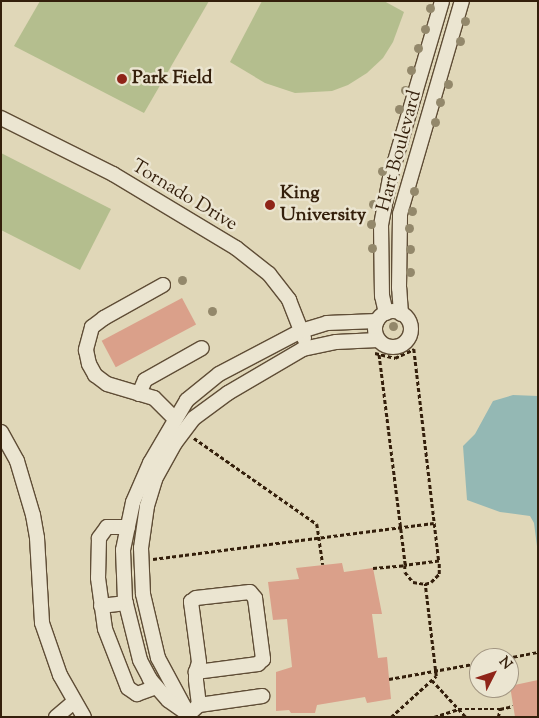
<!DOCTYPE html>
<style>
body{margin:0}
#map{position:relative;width:539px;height:718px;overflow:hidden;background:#e0d7b8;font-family:"Sorts Mill Goudy",serif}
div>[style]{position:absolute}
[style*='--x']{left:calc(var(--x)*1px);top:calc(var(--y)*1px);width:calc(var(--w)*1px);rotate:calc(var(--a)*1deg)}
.green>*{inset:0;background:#b4be8e}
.water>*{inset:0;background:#94b8b4}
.building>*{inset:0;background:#daa08a;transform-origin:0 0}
.path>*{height:2.5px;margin-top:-1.25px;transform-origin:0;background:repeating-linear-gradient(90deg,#341f0b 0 4px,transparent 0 6.5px)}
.roads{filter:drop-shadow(1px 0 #5f4d36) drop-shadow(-1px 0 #5f4d36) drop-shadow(0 1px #5f4d36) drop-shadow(0 -1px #5f4d36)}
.minor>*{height:14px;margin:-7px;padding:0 7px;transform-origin:7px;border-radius:7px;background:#ebe5d1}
.minor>.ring{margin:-7px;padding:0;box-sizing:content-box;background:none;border:14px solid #ebe5d1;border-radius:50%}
.trees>*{width:9px;height:9px;margin:-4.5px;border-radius:50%;background:#93886b}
.dots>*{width:14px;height:14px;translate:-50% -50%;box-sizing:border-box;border:2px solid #ebe5d1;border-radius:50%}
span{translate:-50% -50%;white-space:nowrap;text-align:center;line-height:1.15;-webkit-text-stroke:5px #ebe5d1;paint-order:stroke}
.poi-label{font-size:19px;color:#341f0b;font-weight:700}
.left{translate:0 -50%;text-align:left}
.street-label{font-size:19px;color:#341f0b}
.frame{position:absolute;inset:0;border:2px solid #341f0b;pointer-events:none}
.north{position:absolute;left:469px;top:648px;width:50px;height:50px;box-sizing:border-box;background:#ebe5d1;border:1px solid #a29682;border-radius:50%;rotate:49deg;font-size:14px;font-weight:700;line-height:20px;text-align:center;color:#341f0b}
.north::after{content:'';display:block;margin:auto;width:18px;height:22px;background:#8f2418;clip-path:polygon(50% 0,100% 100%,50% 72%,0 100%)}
</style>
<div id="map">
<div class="green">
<i style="clip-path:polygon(40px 1px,209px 1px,144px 113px,14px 46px)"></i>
<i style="clip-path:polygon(262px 1px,384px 1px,404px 12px,393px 42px,383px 58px,367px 73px,348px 85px,332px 91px,295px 93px,265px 83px,230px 62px)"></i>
<i style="clip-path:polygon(1px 153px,111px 209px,80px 270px,1px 230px)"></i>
</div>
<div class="water">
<i style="clip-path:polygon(513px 395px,538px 396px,538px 554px,534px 523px,530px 516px,500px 512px,467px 500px,463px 446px,475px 434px,493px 401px)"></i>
</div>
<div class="building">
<i style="left:182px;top:298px;width:30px;height:91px;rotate:62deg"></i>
<i style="clip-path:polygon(342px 563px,344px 572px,373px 568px,382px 614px,372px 614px,378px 658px,387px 657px,391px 699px,367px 703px,365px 697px,317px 705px,315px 713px,291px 713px,289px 710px,276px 711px,276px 672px,292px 667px,287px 619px,273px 620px,268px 582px,299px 579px,296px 568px)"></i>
<i style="clip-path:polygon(538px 680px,538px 717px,515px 717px,510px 686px)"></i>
</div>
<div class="path">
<i style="--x:375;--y:353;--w:21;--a:14"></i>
<i style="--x:395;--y:358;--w:21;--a:-25"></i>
<i style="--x:414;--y:349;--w:213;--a:83.3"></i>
<i style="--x:439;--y:561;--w:34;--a:173"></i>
<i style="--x:405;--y:565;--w:212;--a:-97.1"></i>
<i style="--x:194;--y:438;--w:150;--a:35"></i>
<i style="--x:317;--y:524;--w:41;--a:81.7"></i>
<i style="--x:153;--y:559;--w:283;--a:-7.3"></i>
<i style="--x:373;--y:568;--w:32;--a:-5"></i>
<i style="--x:405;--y:565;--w:7;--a:90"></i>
<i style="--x:405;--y:572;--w:13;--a:51"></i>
<i style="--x:413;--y:582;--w:12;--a:9"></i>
<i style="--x:425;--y:584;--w:6;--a:-18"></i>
<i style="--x:431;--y:582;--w:11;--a:-45"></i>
<i style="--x:439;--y:574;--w:13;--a:-90"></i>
<i style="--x:507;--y:658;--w:32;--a:-11"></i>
<i style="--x:389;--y:679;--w:91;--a:-10.1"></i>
<i style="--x:432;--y:680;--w:50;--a:47.4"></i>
<i style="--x:391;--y:717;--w:61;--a:-42.3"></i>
<i style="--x:436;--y:676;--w:93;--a:-96.8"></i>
<i style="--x:434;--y:717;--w:25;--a:-18"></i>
<i style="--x:458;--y:709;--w:42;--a:0"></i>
<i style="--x:500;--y:709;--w:13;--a:-13"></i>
<i style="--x:498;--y:717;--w:8;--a:-76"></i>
</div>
<div class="roads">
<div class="minor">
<i style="--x:1;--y:118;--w:125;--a:26.6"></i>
<i style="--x:113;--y:174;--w:144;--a:31"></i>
<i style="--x:236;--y:248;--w:42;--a:38.2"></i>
<i style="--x:269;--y:274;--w:33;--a:52"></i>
<i style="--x:289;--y:300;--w:41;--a:68.5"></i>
<i style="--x:163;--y:285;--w:68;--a:150.8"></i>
<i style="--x:104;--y:318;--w:15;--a:143"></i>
<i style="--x:92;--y:327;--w:24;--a:105"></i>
<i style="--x:86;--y:350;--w:14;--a:78"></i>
<i style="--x:89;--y:364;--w:13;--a:61"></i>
<i style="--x:95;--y:375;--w:15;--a:37"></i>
<i style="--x:107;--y:384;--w:49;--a:16.6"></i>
<i style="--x:154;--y:398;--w:28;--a:45"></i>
<i class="ring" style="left:375px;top:311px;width:22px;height:22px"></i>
<i style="--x:386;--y:313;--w:17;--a:-103"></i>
<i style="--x:382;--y:296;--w:71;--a:-90.8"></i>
<i style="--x:381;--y:225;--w:48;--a:-79.2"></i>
<i style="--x:390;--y:178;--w:184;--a:-73.6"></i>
<i style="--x:401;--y:314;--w:26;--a:-94"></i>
<i style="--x:399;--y:288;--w:74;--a:-89.2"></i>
<i style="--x:400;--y:214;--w:222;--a:-73.8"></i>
<i style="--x:139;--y:394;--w:15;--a:-67"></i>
<i style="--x:145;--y:380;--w:65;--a:-29.3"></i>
<i style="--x:1;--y:432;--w:33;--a:61"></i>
<i style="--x:17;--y:461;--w:56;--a:73.5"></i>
<i style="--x:33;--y:515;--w:23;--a:80"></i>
<i style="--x:37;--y:538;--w:85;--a:86.6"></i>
<i style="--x:42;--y:623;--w:55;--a:70.9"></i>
<i style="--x:60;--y:675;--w:48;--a:60.3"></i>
<i style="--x:128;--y:527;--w:21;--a:180"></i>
<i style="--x:107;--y:527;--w:14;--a:126"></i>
<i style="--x:99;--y:538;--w:40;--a:91.4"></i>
<i style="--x:98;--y:578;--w:51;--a:82.2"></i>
<i style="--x:105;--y:629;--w:63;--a:68.7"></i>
<i style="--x:128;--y:688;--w:11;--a:34"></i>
<i style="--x:137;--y:694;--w:20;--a:-20"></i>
<i style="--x:101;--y:606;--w:25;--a:-7"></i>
<i style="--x:199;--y:705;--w:64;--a:-8.1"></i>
<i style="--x:186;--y:710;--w:59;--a:-118.3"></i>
<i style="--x:158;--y:658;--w:66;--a:-103.2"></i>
<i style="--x:143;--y:594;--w:46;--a:-92.5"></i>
<i style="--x:141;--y:548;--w:42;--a:-81.9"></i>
<i style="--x:147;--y:506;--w:28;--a:-73"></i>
<i style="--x:155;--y:479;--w:41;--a:-60.9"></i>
<i style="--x:175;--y:443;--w:31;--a:-53"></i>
<i style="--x:194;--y:418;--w:42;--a:-36.3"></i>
<i style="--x:228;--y:393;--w:87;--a:-30.4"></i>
<i style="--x:303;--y:349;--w:34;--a:-12"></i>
<i style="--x:336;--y:342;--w:42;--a:-2.7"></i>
<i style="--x:188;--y:714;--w:24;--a:-145"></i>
<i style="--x:168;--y:700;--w:28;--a:-131"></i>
<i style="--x:150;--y:679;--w:21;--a:-118"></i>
<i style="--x:140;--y:660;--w:62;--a:-104"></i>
<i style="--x:125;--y:600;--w:50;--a:-92.3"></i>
<i style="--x:123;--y:550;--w:49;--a:-78.2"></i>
<i style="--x:133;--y:502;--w:43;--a:-66.4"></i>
<i style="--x:150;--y:463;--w:73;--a:-59.6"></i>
<i style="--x:187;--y:400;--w:41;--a:-39.1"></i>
<i style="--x:219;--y:374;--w:93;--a:-27.7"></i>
<i style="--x:301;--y:331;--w:27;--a:-17"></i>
<i style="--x:327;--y:323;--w:50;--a:-2.3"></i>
<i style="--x:56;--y:717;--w:23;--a:-40"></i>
<i style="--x:186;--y:717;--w:18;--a:-43"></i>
<i style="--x:199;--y:705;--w:26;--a:-97"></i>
<i style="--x:196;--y:679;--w:7;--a:-90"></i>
<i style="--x:196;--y:672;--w:10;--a:-73"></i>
<i style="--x:199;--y:662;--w:61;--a:-97.6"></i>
<i style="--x:191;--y:602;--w:6;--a:-39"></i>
<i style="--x:196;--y:598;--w:54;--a:-6.3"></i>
<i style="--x:250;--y:592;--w:8;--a:50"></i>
<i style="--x:255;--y:598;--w:62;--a:82.5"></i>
<i style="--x:263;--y:659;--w:7;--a:135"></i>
<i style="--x:258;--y:664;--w:63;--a:172.6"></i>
</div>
</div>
<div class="trees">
<i style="left:430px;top:8px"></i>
<i style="left:465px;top:21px"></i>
<i style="left:425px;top:29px"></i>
<i style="left:460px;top:41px"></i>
<i style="left:418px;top:48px"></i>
<i style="left:411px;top:70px"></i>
<i style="left:448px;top:84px"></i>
<i style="left:405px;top:90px"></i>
<i style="left:440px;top:102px"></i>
<i style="left:399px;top:109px"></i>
<i style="left:435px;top:122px"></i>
<i style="left:382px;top:171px"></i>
<i style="left:414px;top:191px"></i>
<i style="left:373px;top:204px"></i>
<i style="left:412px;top:211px"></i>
<i style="left:371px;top:224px"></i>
<i style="left:409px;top:228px"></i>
<i style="left:372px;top:248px"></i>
<i style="left:410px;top:249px"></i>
<i style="left:410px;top:272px"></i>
<i style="left:182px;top:280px"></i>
<i style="left:212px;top:311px"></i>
<i style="left:393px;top:326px"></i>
</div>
<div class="dots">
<i style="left:122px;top:79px;background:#8f2418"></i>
<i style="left:270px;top:205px;background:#8f2418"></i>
</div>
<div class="poi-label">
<span class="left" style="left:132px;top:79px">Park Field</span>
<span class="left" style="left:280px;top:205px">King<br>University</span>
</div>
<div class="street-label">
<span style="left:400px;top:151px;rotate:-75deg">Hart Boulevard</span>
<span style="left:184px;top:196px;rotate:31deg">Tornado Drive</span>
</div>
<div class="frame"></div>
<div class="north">N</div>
</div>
